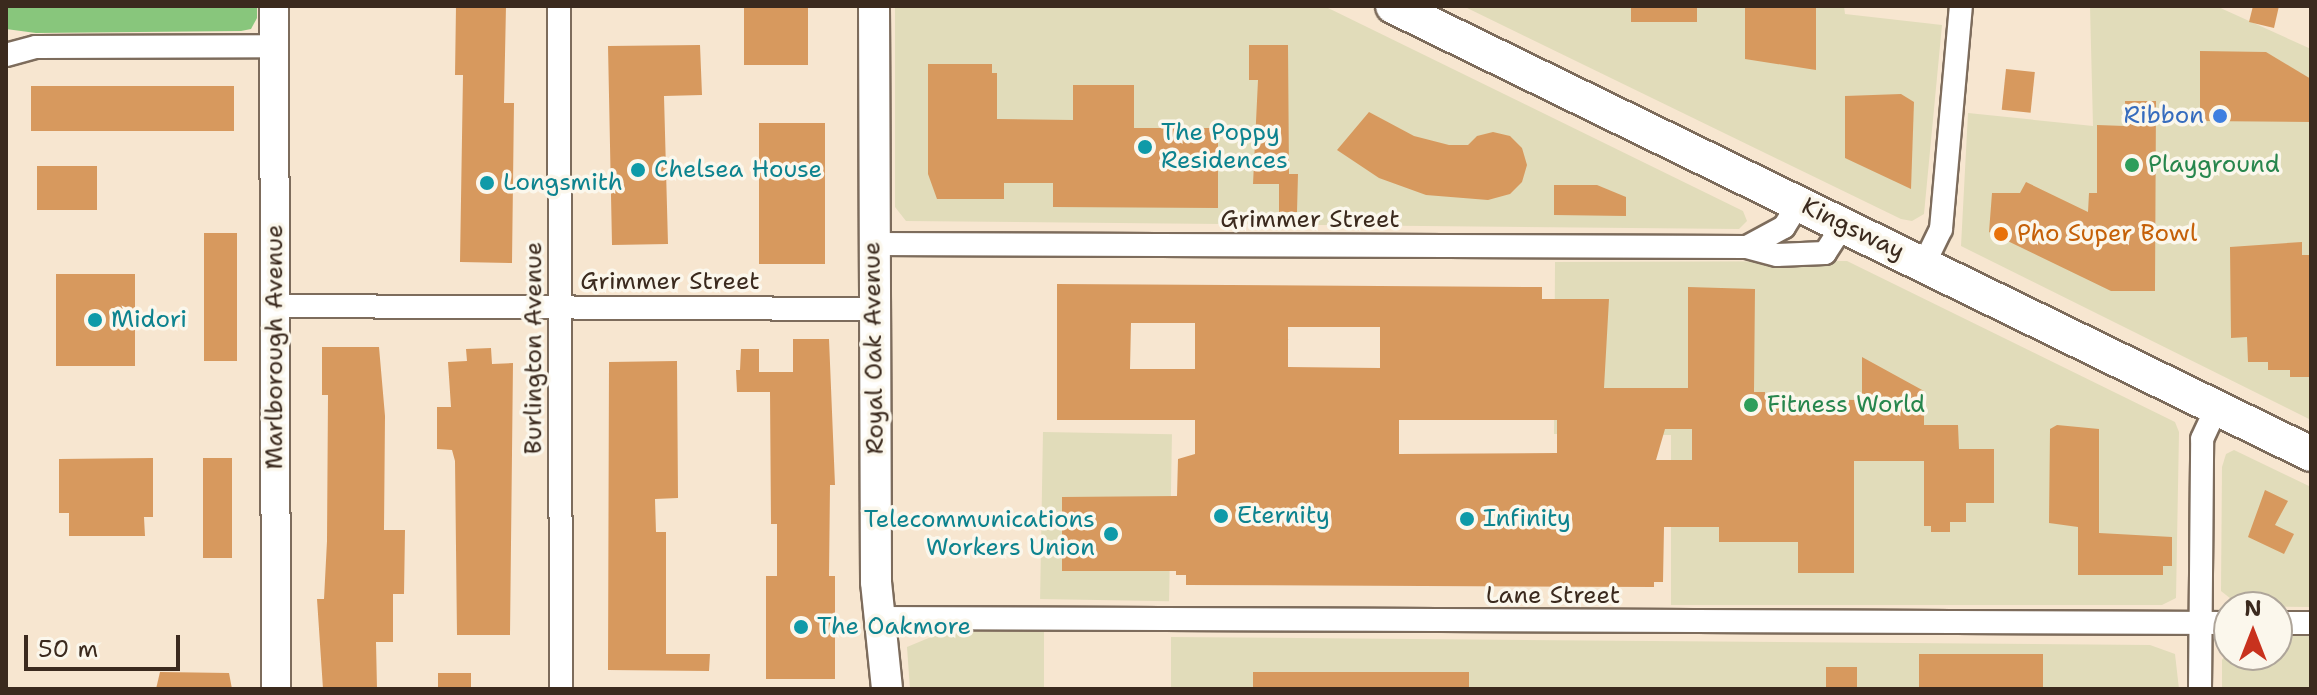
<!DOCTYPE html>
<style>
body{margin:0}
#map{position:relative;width:2317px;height:695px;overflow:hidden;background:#f7e6d0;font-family:"Shantell Sans",sans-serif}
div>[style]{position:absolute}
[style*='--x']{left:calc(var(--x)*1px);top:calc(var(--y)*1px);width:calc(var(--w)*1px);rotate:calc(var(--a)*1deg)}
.built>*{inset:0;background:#e1dcba;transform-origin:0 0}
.green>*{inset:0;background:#88c67c}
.building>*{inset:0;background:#d7995e;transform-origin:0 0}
.roads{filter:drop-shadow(2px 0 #7d6c5c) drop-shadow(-2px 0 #7d6c5c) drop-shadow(0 2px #7d6c5c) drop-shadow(0 -2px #7d6c5c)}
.minor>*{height:22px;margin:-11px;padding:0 11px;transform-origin:11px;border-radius:11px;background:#fff}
.tertiary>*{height:28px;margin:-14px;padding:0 14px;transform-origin:14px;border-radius:14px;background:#fff}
.secondary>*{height:30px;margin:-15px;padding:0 15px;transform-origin:15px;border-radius:15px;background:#fff}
.primary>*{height:34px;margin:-17px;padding:0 17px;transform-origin:17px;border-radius:17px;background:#fff}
.dots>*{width:22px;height:22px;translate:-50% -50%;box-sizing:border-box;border:4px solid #fbf7ec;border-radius:50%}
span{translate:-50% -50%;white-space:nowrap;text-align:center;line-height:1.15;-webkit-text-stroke:7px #fbf7ec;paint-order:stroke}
.shop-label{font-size:24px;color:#366cbe}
.right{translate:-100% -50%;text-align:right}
.culture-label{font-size:24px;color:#0d838f}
.left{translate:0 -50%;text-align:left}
.leisure-label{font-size:24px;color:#27864d}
.street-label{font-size:24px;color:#3b2a1e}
.food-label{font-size:24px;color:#c56008}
.frame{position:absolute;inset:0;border:8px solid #3b2a1e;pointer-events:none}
.north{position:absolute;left:2213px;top:591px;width:80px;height:80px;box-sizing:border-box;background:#fbf7ec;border:2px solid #aea59a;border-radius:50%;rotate:0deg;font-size:22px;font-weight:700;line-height:32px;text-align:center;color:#3b2a1e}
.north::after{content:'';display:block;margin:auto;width:28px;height:36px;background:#c8321e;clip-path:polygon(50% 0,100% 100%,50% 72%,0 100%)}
.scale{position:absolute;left:24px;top:635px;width:156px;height:36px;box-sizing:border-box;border:4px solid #3b2a1e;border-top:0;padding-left:10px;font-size:24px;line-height:28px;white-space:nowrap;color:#3b2a1e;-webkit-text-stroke:6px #fbf7ec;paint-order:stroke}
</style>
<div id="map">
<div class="built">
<i style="clip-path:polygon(895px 6px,1324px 6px,1743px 211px,1747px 221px,1739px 229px,906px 221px,895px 207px)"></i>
<i style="clip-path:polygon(1463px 6px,1844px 6px,1845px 14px,1942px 25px,1924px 214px,1912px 221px,1901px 219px)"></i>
<i style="clip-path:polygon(2090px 6px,2216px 6px,2311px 49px,2311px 420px,1961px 246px,1968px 113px,2093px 126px)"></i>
<i style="clip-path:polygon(1847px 261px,2175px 422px,2179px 432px,2176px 598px,2162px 605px,1671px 605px,1671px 435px,1554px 434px,1555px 262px)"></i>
<i style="left:1043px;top:432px;width:129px;height:167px;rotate:1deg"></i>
<i style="clip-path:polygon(2234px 450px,2311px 487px,2311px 607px,2240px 606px,2221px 591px,2222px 467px,2226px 454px)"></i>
<i style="clip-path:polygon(943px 632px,1044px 632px,1044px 689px,910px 689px,907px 647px)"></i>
<i style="clip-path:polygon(2311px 635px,2311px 689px,2222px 689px,2222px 660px,2229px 650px,2229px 655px,2277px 655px,2277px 637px)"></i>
<i style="clip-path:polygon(1171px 637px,2150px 645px,2175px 654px,2179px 689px,1171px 689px)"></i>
</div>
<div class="green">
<i style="clip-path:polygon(6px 6px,257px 6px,257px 18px,251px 29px,241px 31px,36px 33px,6px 29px)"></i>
</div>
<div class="building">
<i style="clip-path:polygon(456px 6px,506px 6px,504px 103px,514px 103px,512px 263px,460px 262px,463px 75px,455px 75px)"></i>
<i style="left:744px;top:6px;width:64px;height:59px"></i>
<i style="left:1631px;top:6px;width:66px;height:16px"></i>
<i style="clip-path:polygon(1745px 6px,1816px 6px,1816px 70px,1745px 59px)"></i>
<i style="clip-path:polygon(2253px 6px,2279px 6px,2274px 28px,2249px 22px)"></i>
<i style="clip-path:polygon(700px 45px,702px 95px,664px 96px,668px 244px,612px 245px,608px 46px)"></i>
<i style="clip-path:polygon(1249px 45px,1288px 45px,1289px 174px,1298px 174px,1297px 212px,1279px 212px,1279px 184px,1253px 184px,1258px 80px,1249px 80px)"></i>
<i style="clip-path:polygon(2200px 51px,2266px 52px,2311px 79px,2311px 122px,2200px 121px)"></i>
<i style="clip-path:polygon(928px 64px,992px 64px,992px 73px,997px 73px,997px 119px,1073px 120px,1073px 85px,1134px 85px,1134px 128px,1218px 128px,1218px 208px,1053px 207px,1053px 183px,1004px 183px,1004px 199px,937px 199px,928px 174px)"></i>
<i style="left:2006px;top:69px;width:29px;height:41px;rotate:6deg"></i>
<i style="left:31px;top:86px;width:203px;height:45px"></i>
<i style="clip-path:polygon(1901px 94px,1914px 102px,1911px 189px,1845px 158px,1845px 96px)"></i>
<i style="clip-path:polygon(2125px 101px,2156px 101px,2155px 291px,2111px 291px,1989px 232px,1992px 193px,2020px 193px,2026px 182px,2088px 212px,2089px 193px,2097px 193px,2097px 125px,2125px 126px)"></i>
<i style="clip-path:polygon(1369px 112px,1414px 136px,1449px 145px,1468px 145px,1477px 136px,1493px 132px,1510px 136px,1522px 148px,1527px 165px,1522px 182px,1510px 194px,1488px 200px,1426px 195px,1379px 178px,1337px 150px)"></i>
<i style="left:759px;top:123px;width:66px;height:141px"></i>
<i style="left:37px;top:166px;width:60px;height:44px"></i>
<i style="clip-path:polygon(1554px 185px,1597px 185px,1626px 197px,1626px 216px,1554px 215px)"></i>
<i style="left:204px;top:233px;width:33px;height:128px"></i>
<i style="clip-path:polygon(2302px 242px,2302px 255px,2311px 255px,2311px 377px,2290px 377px,2290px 370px,2268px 370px,2268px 362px,2248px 362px,2247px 337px,2231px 338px,2230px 247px)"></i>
<i style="left:56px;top:274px;width:79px;height:92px"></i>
<i style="clip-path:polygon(evenodd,1057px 284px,1542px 287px,1542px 299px,1609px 299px,1604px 388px,1688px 388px,1688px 287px,1755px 289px,1754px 392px,1765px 392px,1765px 399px,1862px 400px,1862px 357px,1924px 391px,1924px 425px,1958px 425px,1959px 449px,1994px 449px,1994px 503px,1966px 503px,1966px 522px,1950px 522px,1950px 532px,1931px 532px,1931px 526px,1924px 526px,1924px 461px,1854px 461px,1854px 573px,1798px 573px,1798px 542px,1719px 542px,1719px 527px,1664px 527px,1663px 582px,1654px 582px,1654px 587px,1186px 585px,1186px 575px,1176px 575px,1176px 571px,1062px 571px,1062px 497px,1177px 496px,1178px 459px,1195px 454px,1195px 420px,1057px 420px,1057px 284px,1131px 323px,1195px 323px,1195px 369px,1130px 369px,1131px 323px,1057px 284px,1288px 327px,1380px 327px,1380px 368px,1288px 367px,1288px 327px,1057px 284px,1399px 420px,1557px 420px,1557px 453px,1399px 454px,1399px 420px,1057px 284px,1665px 429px,1692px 429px,1692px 460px,1656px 460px,1665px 429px)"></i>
<i style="clip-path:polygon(793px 339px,829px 339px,835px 485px,830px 485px,829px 576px,835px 576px,835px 679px,766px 679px,766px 576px,777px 576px,777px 524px,771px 524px,770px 392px,737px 392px,736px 370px,740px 370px,741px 349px,759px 349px,759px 372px,793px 372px)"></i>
<i style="clip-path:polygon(322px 347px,379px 347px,385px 416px,384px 530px,405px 530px,404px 594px,393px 594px,393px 642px,376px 642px,377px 689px,323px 689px,317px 599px,324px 599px,327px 541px,328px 395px,322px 395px)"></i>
<i style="clip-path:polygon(491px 348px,492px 364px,513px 363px,510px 635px,457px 635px,455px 461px,452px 450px,437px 449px,437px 407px,451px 407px,448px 362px,467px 361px,466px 349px)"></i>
<i style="clip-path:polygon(677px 361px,678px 498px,655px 499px,656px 532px,666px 532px,666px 654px,710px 654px,709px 671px,608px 670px,609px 362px)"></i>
<i style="clip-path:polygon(2057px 425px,2099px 429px,2099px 533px,2172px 537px,2172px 566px,2163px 566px,2163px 575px,2078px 575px,2078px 527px,2049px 523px,2050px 429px)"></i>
<i style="clip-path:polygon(153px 458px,153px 517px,144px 517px,145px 536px,69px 536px,69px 513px,59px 513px,59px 459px)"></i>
<i style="left:203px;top:458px;width:29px;height:100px"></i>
<i style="clip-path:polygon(2265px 490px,2288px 501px,2275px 525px,2294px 534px,2284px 554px,2248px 537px)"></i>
<i style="left:2043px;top:654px;width:35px;height:124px;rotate:90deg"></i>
<i style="left:1857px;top:667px;width:22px;height:31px;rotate:90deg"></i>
<i style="clip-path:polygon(160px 672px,229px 673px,232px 689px,156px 689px)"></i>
<i style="left:1253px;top:672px;width:216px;height:17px"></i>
<i style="left:438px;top:673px;width:33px;height:16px"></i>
</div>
<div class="roads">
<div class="minor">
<i style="--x:559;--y:6;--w:683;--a:89.83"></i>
<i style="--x:6;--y:55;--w:31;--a:-15"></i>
<i style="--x:36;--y:47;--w:238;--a:-0.2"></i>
<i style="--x:873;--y:244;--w:874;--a:0.2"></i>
<i style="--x:1747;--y:247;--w:31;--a:15"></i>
<i style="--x:1777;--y:255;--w:48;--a:-2.4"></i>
<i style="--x:1825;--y:253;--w:33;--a:-57"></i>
<i style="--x:1747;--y:247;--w:42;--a:-28.4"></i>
<i style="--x:1784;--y:227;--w:28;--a:-58"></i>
<i style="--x:1924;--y:264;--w:39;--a:-64"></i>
<i style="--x:1941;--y:229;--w:224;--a:-84.9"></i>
<i style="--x:275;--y:306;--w:598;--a:0.29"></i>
<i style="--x:877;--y:618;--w:1352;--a:0.21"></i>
<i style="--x:2277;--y:623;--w:34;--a:0"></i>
<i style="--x:2200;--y:689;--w:250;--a:-89.5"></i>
<i style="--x:2202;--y:439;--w:35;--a:-65"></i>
</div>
<div class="tertiary">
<i style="--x:274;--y:6;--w:683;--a:89.83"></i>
</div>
<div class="secondary">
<i style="--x:874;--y:6;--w:576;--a:89.8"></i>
<i style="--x:876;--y:582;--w:108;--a:84.1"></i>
</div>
<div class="primary">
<i style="--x:1393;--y:6;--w:1021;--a:26.01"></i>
</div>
</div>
<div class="dots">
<i style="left:2220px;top:116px;background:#3f7fe0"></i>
<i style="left:1145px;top:147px;background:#0f9aa8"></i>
<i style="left:2132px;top:165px;background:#2e9e5b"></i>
<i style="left:638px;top:170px;background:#0f9aa8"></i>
<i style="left:487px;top:183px;background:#0f9aa8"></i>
<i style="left:2001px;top:234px;background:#e8710a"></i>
<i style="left:95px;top:320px;background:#0f9aa8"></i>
<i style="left:1751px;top:405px;background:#2e9e5b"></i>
<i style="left:1221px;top:516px;background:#0f9aa8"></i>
<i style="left:1467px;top:519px;background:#0f9aa8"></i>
<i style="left:1111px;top:534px;background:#0f9aa8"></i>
<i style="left:801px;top:627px;background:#0f9aa8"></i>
</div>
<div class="shop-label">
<span class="right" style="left:2204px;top:116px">Ribbon</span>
</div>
<div class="culture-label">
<span class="left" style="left:1161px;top:147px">The Poppy<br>Residences</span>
<span class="left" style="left:654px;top:170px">Chelsea House</span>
<span class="left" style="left:503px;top:183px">Longsmith</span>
<span class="left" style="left:111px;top:320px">Midori</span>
<span class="left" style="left:1237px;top:516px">Eternity</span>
<span class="left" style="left:1483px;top:519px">Infinity</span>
<span class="right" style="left:1095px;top:534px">Telecommunications<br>Workers Union</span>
<span class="left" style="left:817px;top:627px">The Oakmore</span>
</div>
<div class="leisure-label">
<span class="left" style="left:2148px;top:165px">Playground</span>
<span class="left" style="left:1767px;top:405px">Fitness World</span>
</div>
<div class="street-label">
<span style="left:1310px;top:220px">Grimmer Street</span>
<span style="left:1853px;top:229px;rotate:26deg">Kingsway</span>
<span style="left:670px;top:282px">Grimmer Street</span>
<span style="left:275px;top:347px;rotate:-90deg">Marlborough Avenue</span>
<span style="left:534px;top:348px;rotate:-90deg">Burlington Avenue</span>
<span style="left:874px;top:348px;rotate:-91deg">Royal Oak Avenue</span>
<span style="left:1553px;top:596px">Lane Street</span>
</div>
<div class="food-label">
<span class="left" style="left:2017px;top:234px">Pho Super Bowl</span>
</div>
<div class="frame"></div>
<div class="north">N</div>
<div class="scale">50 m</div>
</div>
